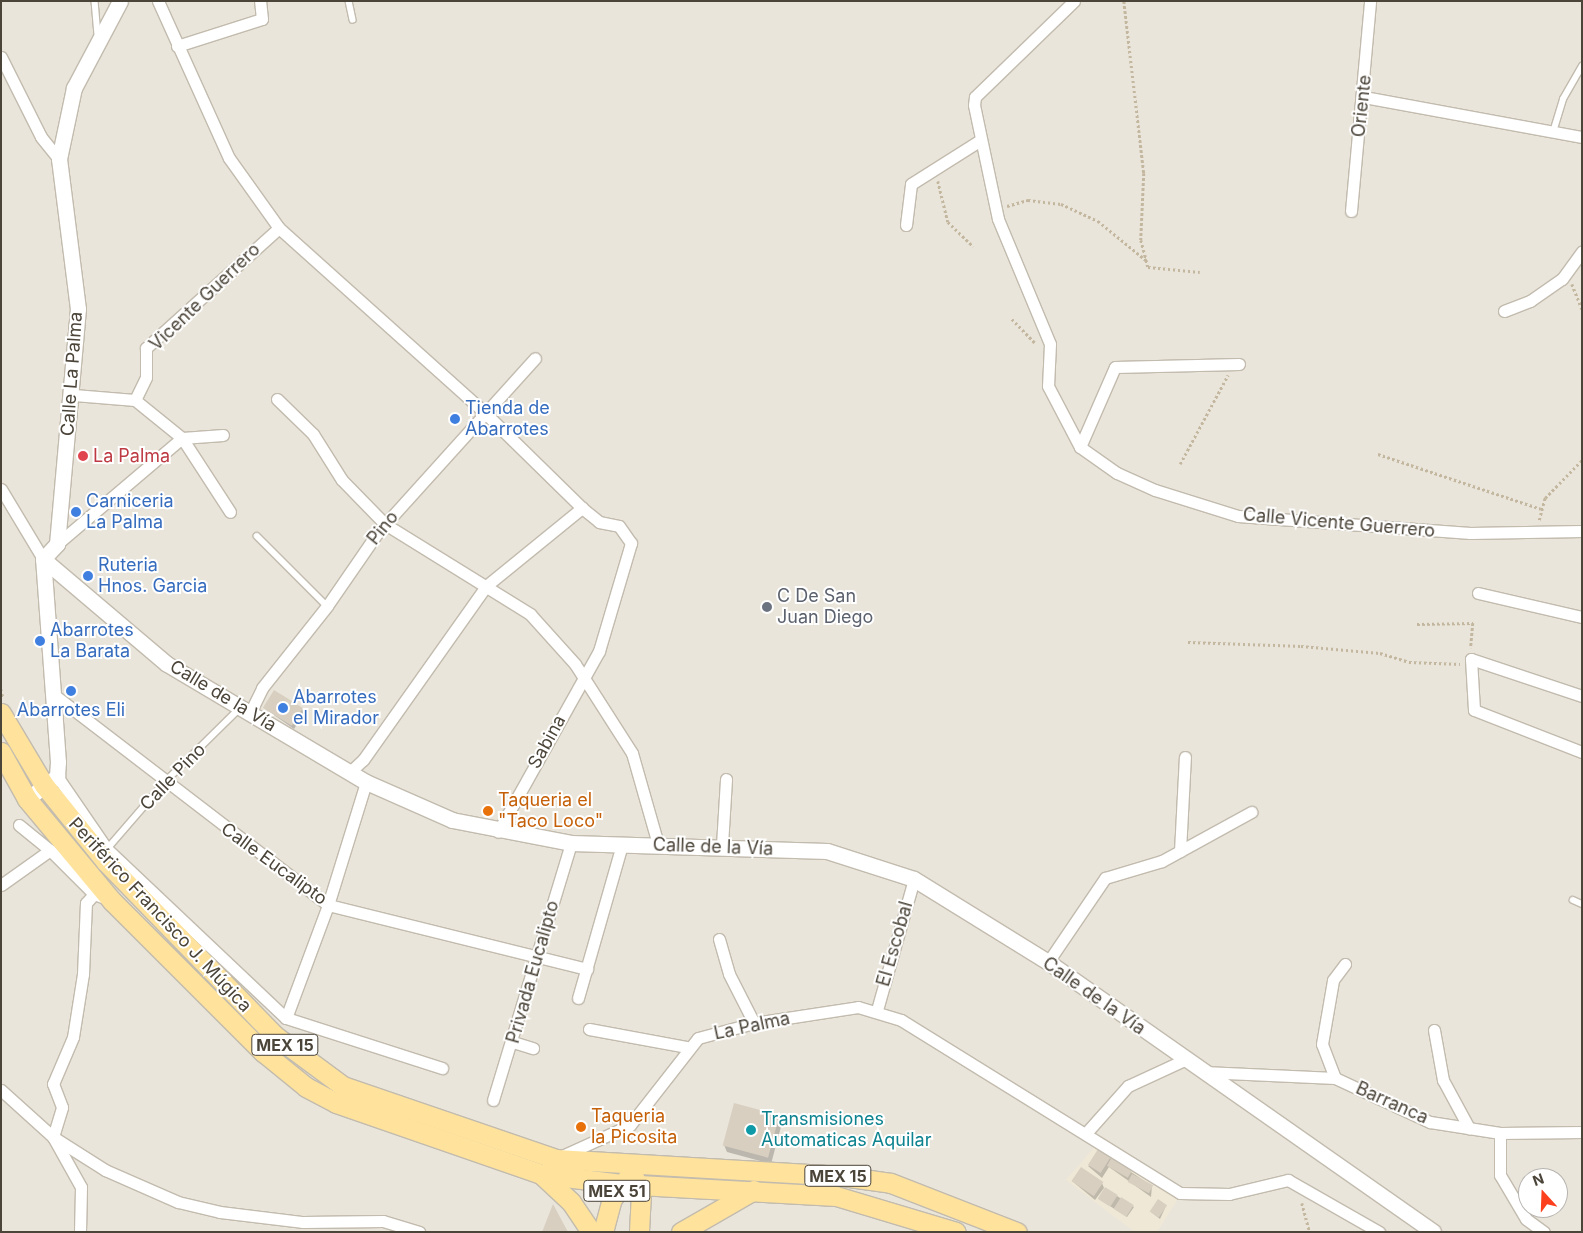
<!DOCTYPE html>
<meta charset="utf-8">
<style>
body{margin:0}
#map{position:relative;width:1583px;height:1233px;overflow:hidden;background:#f6f3ec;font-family:Inter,sans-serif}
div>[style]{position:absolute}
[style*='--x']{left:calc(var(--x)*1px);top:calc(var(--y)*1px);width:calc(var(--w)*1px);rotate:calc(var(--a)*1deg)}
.residential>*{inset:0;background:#eae5da}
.education>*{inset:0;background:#efe8d6}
.shadow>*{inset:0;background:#0003}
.building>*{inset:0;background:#d8cfc1;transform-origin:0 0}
.path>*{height:2.5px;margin-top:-1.25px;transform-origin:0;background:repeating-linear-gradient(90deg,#c4b79f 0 2.5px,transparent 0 5px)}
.roads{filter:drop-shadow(1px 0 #c2bbae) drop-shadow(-1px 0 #c2bbae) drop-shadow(0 1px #c2bbae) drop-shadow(0 -1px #c2bbae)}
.service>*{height:5.5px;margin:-2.75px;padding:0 2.75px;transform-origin:2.75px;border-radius:2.75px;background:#fff}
.minor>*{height:11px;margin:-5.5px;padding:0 5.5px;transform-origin:5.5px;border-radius:5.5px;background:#fff}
.tertiary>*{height:15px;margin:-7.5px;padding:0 7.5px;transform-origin:7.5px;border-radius:7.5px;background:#fff}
.primary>*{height:19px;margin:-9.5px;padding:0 9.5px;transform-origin:9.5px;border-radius:9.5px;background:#ffe39c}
.dots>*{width:14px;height:14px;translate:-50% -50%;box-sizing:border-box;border:2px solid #fff;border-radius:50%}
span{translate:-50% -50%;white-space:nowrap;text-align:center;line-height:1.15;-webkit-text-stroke:4px #fff;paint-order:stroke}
.shield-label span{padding:1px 4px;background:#fff;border:1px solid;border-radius:4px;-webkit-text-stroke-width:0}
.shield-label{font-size:16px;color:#4b4439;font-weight:700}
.street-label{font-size:18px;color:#4b4439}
.shop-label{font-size:18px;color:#366cbe}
.left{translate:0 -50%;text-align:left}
.health-label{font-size:18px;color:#be3a42}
.worship-label{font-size:18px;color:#5b616d}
.food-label{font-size:18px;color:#c56008}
.culture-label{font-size:18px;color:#0d838f}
.frame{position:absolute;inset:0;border:2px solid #4b4439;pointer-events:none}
.north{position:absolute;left:1518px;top:1168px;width:50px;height:50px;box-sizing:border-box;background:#fff;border:1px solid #b7b4b0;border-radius:50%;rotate:340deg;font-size:14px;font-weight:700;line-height:20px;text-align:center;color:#4b4439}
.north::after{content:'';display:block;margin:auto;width:18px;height:22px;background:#fc3f1d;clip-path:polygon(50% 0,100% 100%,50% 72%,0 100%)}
</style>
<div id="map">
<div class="residential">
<i style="clip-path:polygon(evenodd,1px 1px,1582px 1px,1582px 1232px,1px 1232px,1px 1px,1528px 1178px,1558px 1178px,1558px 1208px,1528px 1208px,1528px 1178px)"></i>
</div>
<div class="education">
<i style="clip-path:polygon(1097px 1144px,1179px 1197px,1157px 1232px,1135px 1232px,1066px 1180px)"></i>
</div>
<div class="shadow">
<i style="clip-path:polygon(264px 708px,302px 709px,304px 713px,294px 729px)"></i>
<i style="clip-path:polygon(735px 1105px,779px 1116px,782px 1123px,771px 1164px,727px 1152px,724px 1145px)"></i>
<i style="clip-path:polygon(1110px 1158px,1152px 1186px,1151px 1197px,1109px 1167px,1102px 1178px,1088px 1166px)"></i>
<i style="clip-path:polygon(1072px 1181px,1102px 1183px,1104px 1188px,1095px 1200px)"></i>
<i style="clip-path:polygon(1117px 1196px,1134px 1207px,1127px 1217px,1099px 1199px)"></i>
<i style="clip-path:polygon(1166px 1206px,1160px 1219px,1151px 1212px)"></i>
</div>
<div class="building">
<i style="left:274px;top:690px;width:34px;height:21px;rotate:32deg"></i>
<i style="left:734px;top:1103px;width:47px;height:44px;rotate:15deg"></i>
<i style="left:1098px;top:1149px;width:15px;height:19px;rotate:32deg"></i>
<i style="left:1112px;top:1157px;width:24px;height:10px;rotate:30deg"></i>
<i style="left:1081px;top:1167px;width:27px;height:17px;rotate:34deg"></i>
<i style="left:1132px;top:1174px;width:24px;height:9px;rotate:28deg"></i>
<i style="left:1105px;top:1187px;width:15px;height:14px;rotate:32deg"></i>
<i style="left:1121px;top:1197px;width:15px;height:14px;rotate:32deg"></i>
<i style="left:1158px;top:1199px;width:11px;height:15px;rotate:34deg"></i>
<i style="clip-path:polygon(553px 1204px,568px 1232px,542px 1232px)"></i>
</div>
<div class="path">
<i style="--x:1124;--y:1;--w:173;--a:83.4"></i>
<i style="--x:1144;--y:173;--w:67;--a:92.6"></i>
<i style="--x:1141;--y:240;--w:16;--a:75"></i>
<i style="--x:1145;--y:255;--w:12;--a:76"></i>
<i style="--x:1148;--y:267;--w:52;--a:5.5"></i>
<i style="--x:938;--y:181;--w:42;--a:76.3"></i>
<i style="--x:948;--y:222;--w:35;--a:44"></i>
<i style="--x:1007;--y:206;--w:22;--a:-16"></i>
<i style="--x:1028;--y:200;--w:33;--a:7"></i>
<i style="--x:1061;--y:204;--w:41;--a:24.7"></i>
<i style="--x:1098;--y:221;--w:63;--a:39.2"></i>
<i style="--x:1572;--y:284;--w:27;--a:68"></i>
<i style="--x:1012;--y:319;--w:33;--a:46"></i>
<i style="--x:1378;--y:454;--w:172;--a:18.6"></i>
<i style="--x:1180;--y:464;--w:101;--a:-61.7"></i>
<i style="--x:1539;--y:520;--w:23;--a:-75"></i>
<i style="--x:1545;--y:498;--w:53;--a:-45.8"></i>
<i style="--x:1417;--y:624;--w:56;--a:-1"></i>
<i style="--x:1473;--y:623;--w:25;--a:95"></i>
<i style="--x:1188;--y:642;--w:113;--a:2"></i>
<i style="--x:1301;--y:646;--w:79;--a:5.1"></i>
<i style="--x:1380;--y:653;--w:30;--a:17"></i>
<i style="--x:1409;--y:662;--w:51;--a:2.2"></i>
<i style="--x:1;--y:689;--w:8;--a:76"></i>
<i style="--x:1302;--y:1203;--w:30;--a:75"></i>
</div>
<div class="roads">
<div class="service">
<i style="--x:95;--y:1;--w:32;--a:85"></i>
<i style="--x:349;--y:1;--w:19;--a:78"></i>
<i style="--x:1554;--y:129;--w:31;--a:-73"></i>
<i style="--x:1563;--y:99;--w:38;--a:-60"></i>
<i style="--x:257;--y:536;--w:99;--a:45"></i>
<i style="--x:107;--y:849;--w:90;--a:-49.1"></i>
<i style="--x:166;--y:781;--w:103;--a:-44.6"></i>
<i style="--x:1573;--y:900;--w:10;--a:24"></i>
</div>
<div class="minor">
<i style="--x:158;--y:1;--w:172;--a:65.7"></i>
<i style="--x:229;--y:158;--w:86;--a:54.5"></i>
<i style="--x:279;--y:228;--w:274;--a:41.9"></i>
<i style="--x:483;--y:411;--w:139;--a:44.4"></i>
<i style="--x:582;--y:508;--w:22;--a:39"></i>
<i style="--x:599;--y:522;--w:20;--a:11"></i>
<i style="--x:619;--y:526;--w:21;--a:55"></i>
<i style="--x:631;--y:543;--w:113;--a:106.5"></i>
<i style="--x:599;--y:651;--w:207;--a:119.2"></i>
<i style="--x:1074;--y:1;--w:138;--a:135.9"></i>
<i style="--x:975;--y:97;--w:8;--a:97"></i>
<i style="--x:974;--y:105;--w:116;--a:78.1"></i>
<i style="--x:998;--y:219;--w:135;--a:67.4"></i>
<i style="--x:1050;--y:344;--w:42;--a:92.7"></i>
<i style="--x:1048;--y:386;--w:69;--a:62.3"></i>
<i style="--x:1080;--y:447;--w:45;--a:35.1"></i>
<i style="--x:1117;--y:473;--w:42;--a:24.1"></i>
<i style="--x:1155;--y:490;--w:87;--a:17.4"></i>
<i style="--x:1238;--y:516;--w:233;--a:4.2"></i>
<i style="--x:1470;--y:533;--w:112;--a:-1"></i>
<i style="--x:177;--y:46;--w:89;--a:-17.6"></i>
<i style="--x:262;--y:19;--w:18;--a:-96"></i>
<i style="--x:1;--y:57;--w:89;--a:63.4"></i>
<i style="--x:41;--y:137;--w:28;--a:51"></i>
<i style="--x:1364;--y:97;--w:222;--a:10.4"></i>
<i style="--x:1351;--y:211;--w:211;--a:-84.8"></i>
<i style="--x:906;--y:225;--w:41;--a:-83"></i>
<i style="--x:911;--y:184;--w:80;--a:-32.3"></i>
<i style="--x:1504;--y:311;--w:28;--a:-21"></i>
<i style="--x:1530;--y:301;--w:39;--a:-35"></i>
<i style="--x:1562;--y:279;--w:34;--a:-54"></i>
<i style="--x:74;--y:395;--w:61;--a:4.7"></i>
<i style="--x:135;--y:400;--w:60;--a:39"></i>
<i style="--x:182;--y:438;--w:88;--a:57"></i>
<i style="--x:277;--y:399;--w:50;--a:44.2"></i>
<i style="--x:313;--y:434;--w:54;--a:57.8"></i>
<i style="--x:342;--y:480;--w:62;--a:45.7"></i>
<i style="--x:385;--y:524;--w:171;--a:31.8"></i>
<i style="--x:530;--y:614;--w:67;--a:48"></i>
<i style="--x:575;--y:664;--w:106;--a:57.4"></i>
<i style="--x:632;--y:753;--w:95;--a:74.1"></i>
<i style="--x:135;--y:400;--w:25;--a:-64"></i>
<i style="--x:146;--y:377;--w:29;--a:-90"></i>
<i style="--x:146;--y:348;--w:179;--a:-42.1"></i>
<i style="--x:1080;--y:447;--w:87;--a:-66.4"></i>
<i style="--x:1115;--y:367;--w:124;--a:-1.4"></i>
<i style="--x:1;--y:489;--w:82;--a:59"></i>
<i style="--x:57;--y:544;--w:164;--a:-40.3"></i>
<i style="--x:182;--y:438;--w:41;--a:-4.2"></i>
<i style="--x:1478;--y:593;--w:107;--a:13"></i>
<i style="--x:1582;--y:696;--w:117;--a:-161.6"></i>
<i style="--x:1471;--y:659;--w:51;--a:86.6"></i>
<i style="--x:1474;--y:710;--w:116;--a:21.3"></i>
<i style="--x:57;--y:697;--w:342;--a:37.5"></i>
<i style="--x:328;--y:905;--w:267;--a:13.9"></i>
<i style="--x:250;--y:713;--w:28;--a:-64"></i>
<i style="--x:262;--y:688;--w:105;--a:-51.6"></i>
<i style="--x:327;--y:606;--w:90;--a:-55.4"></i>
<i style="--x:378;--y:532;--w:234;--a:-47.9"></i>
<i style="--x:351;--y:771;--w:16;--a:-43"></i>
<i style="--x:363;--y:760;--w:213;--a:-54.7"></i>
<i style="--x:486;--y:586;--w:124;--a:-39.1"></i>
<i style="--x:57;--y:776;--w:88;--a:55.6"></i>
<i style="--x:107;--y:849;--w:246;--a:43.4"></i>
<i style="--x:286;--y:1018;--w:164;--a:17.8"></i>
<i style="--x:19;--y:825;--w:40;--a:39"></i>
<i style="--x:722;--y:845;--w:66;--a:-86.5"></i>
<i style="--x:1180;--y:851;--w:94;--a:-87"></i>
<i style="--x:1;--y:885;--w:60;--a:-35.5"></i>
<i style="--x:50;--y:850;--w:62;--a:45"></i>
<i style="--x:719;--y:939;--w:36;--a:74"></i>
<i style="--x:729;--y:974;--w:55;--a:63"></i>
<i style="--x:1048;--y:962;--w:102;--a:-55.8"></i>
<i style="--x:1105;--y:878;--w:59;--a:-16.6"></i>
<i style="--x:1162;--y:861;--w:102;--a:-28.8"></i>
<i style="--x:578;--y:998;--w:159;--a:-74"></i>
<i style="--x:877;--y:1010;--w:136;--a:-74.2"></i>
<i style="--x:286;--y:1018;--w:121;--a:-69.6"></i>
<i style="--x:328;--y:905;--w:129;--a:-72.8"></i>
<i style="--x:589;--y:1029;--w:100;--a:10.4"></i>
<i style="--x:1434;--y:1030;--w:51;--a:79.8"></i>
<i style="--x:1443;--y:1080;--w:55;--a:61.6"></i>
<i style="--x:513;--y:1042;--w:21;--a:17"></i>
<i style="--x:1204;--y:1072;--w:131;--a:2.6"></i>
<i style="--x:1335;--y:1078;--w:105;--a:24.9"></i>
<i style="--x:1430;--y:1122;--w:71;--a:8.9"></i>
<i style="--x:1500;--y:1133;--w:82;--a:-0.7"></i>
<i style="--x:1335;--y:1078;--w:36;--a:-111"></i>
<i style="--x:1322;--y:1044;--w:65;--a:-80.2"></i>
<i style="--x:1333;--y:980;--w:20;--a:-53"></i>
<i style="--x:1;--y:1090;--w:70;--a:42.1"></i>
<i style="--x:53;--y:1137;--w:62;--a:32.4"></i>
<i style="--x:105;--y:1170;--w:80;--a:23.7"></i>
<i style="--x:178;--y:1202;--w:43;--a:13.4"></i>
<i style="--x:220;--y:1212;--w:84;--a:6.9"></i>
<i style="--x:303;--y:1222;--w:80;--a:-0.7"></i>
<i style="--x:383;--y:1221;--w:38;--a:17"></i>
<i style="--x:493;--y:1100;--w:269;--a:-73.1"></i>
<i style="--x:1087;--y:1132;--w:62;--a:-48.3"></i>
<i style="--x:1128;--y:1086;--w:62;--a:-24.9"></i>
<i style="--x:1500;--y:1133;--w:42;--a:90"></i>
<i style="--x:1500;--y:1175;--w:51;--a:59.4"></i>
<i style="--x:1526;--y:1219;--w:22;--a:36"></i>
<i style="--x:562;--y:1156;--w:75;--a:-24.5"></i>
<i style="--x:630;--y:1125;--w:110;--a:-52"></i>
<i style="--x:698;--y:1038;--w:58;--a:-15"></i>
<i style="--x:754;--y:1023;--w:105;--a:-8.7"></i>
<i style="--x:858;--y:1007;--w:45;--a:16.8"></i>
<i style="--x:901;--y:1020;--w:328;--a:31.8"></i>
<i style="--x:1180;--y:1193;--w:49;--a:1.2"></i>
<i style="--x:1229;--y:1194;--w:61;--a:-13.3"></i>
<i style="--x:1288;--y:1180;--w:105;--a:29.7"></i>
<i style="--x:80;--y:1232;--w:45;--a:-88.7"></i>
<i style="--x:81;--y:1187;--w:57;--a:-119.2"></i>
<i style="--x:53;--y:1137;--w:31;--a:-73"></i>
<i style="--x:62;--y:1107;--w:25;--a:-111"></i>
<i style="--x:53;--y:1084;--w:51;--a:-66.9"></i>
<i style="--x:73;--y:1037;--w:64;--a:-81"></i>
<i style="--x:83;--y:974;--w:71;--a:-87.6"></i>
<i style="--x:86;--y:903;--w:12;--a:-48"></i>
<i style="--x:94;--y:894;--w:15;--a:20"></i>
</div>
<div class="tertiary">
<i style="--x:43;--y:559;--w:162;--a:40.3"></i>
<i style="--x:167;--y:664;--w:231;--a:30.7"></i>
<i style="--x:366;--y:782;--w:94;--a:23.8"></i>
<i style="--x:452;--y:820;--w:121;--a:10.9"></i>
<i style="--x:571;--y:843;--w:256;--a:1.8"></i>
<i style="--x:827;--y:851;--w:91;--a:17.8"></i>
<i style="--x:914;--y:879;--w:158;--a:31.8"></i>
<i style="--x:1048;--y:962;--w:470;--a:35"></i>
<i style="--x:43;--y:559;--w:21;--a:-47"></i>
<i style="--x:57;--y:544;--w:236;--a:-84.9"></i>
<i style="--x:78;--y:309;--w:151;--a:-97.2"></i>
<i style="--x:59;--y:159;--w:73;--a:-78.1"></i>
<i style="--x:74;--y:88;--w:98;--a:-62.1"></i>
<i style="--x:27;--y:799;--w:38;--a:-37"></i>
<i style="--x:57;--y:776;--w:14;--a:-86"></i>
<i style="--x:58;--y:762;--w:204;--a:-94.2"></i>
</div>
<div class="primary">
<i style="--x:1;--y:713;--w:84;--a:59.2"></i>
<i style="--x:44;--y:785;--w:99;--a:51.2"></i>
<i style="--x:106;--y:862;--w:241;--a:45.8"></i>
<i style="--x:274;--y:1035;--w:86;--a:36.5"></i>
<i style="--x:343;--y:1086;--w:225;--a:18.9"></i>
<i style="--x:556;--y:1159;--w:287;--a:3.4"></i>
<i style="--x:842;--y:1176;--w:49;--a:8.1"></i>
<i style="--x:891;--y:1183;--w:135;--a:21.3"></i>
<i style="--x:1;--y:752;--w:54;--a:61"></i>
<i style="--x:27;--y:799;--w:133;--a:50.2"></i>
<i style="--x:112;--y:901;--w:214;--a:45"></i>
<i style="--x:263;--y:1052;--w:55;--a:39.1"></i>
<i style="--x:306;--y:1087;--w:34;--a:28"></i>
<i style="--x:336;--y:1103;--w:217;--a:19.1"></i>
<i style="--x:541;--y:1174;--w:81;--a:7.1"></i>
<i style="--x:621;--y:1184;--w:215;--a:3.2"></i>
<i style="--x:836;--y:1196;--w:125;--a:16.7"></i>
<i style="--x:541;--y:1174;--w:41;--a:43"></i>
<i style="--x:571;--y:1202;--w:36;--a:56"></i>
<i style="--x:633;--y:1175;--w:20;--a:66"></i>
<i style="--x:641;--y:1193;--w:39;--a:93"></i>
<i style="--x:603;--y:1232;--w:34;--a:-75"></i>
<i style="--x:612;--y:1199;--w:29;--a:-54"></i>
<i style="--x:681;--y:1232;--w:84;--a:-29.9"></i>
</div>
</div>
<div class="dots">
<i style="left:455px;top:419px;background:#3f7fe0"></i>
<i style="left:83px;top:456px;background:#e0444e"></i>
<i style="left:76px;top:512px;background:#3f7fe0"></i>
<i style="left:88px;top:576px;background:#3f7fe0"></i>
<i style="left:767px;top:607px;background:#6b7280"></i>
<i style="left:40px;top:641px;background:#3f7fe0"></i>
<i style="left:71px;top:691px;background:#3f7fe0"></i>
<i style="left:283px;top:708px;background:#3f7fe0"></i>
<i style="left:488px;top:811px;background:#e8710a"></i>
<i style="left:581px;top:1127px;background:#e8710a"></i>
<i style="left:751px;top:1130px;background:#0f9aa8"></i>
</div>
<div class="shield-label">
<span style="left:285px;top:1045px">MEX 15</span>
<span style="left:838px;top:1176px">MEX 15</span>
<span style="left:617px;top:1191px">MEX 51</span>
</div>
<div class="street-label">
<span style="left:1362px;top:106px;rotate:-84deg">Oriente</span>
<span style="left:205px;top:297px;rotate:-44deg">Vicente Guerrero</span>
<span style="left:72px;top:374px;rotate:-86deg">Calle La Palma</span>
<span style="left:1339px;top:523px;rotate:5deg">Calle Vicente Guerrero</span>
<span style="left:383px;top:528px;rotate:-51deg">Pino</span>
<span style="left:223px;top:696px;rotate:31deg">Calle de la Vía</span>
<span style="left:547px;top:742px;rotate:-61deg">Sabina</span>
<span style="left:173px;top:777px;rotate:-46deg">Calle Pino</span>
<span style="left:713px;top:847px;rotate:2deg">Calle de la Vía</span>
<span style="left:274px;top:864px;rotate:36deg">Calle Eucalipto</span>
<span style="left:160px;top:915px;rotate:47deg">Periférico Francisco J. Múgica</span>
<span style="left:895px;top:944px;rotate:-74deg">El Escobal</span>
<span style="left:533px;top:972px;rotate:-74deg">Privada Eucalipto</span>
<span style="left:1094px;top:996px;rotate:35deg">Calle de la Vía</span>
<span style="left:752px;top:1026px;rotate:-12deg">La Palma</span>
<span style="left:1392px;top:1103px;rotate:24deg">Barranca</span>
</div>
<div class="shop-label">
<span class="left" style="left:465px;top:419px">Tienda de<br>Abarrotes</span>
<span class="left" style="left:86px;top:512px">Carniceria<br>La Palma</span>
<span class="left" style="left:98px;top:576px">Ruteria<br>Hnos. Garcia</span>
<span class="left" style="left:50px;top:641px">Abarrotes<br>La Barata</span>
<span class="left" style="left:293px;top:708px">Abarrotes<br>el Mirador</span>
<span style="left:71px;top:710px">Abarrotes Eli</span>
</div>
<div class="health-label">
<span class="left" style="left:93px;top:456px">La Palma</span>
</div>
<div class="worship-label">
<span class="left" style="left:777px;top:607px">C De San<br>Juan Diego</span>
</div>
<div class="food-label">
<span class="left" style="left:498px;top:811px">Taqueria el<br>"Taco Loco"</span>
<span class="left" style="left:591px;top:1127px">Taqueria<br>la Picosita</span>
</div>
<div class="culture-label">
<span class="left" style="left:761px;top:1130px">Transmisiones<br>Automaticas Aquilar</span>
</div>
<div class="frame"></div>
<div class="north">N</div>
</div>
